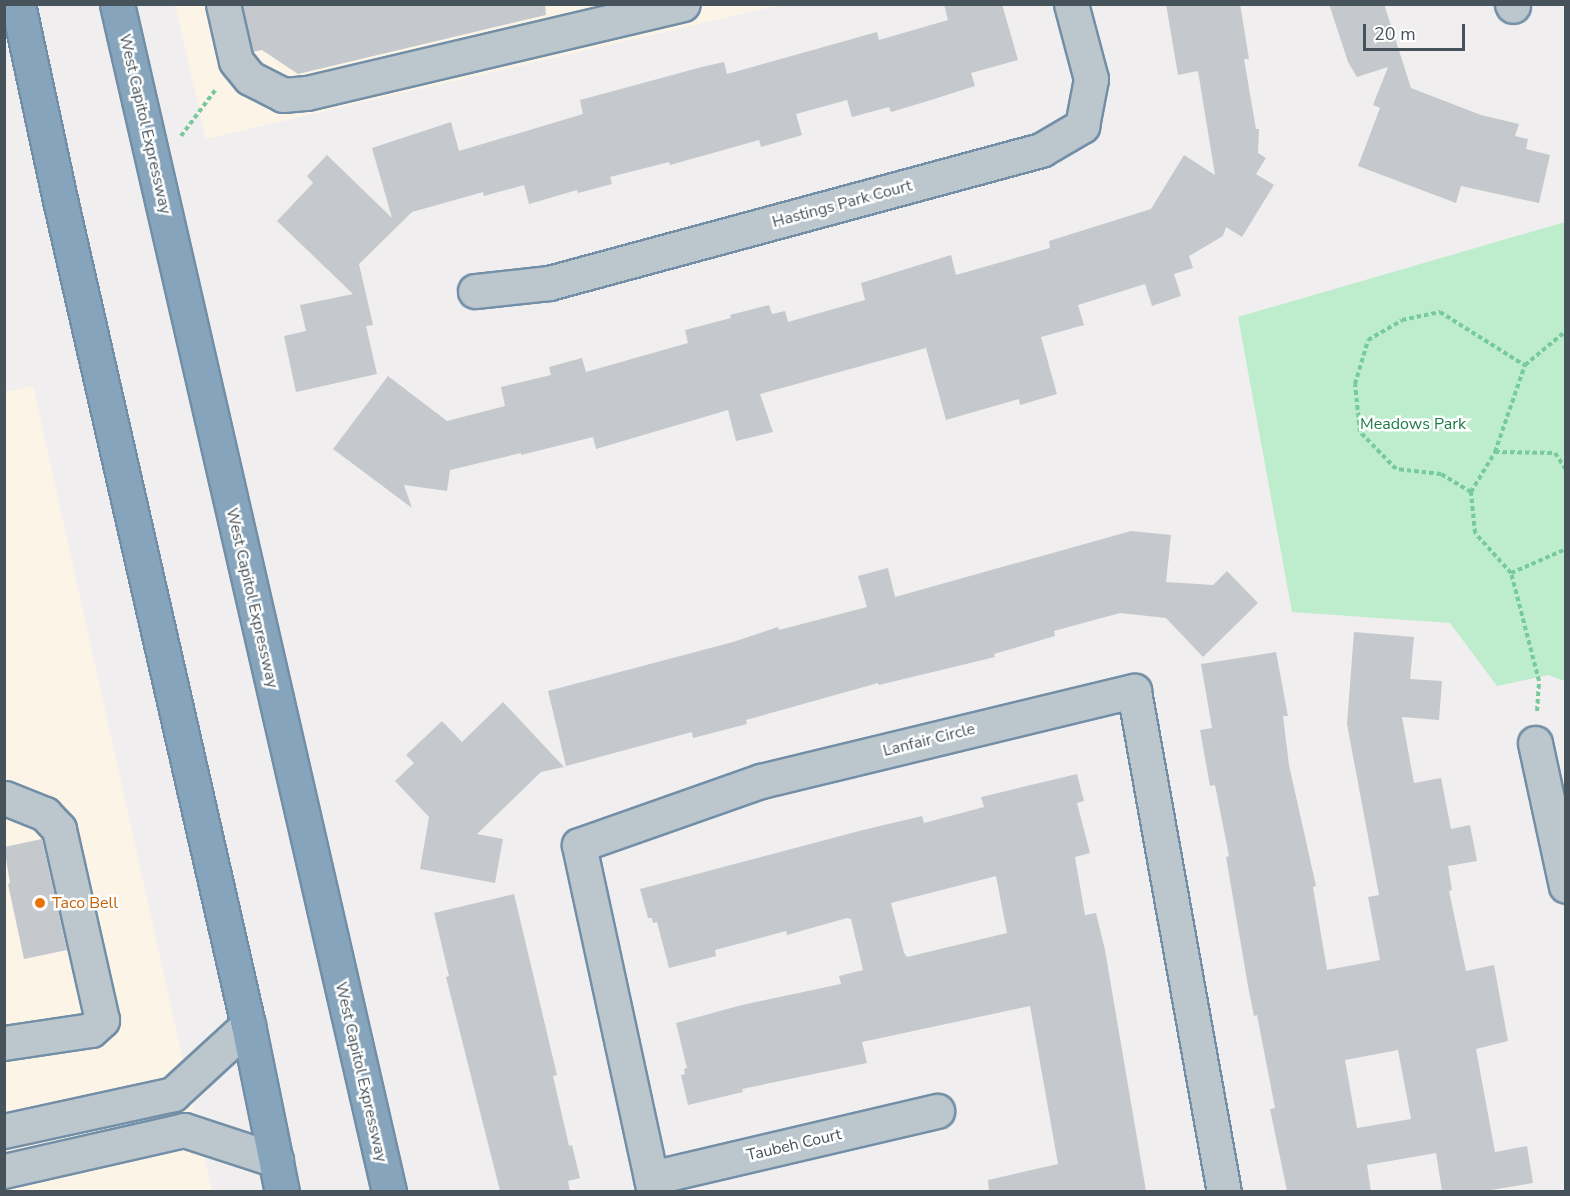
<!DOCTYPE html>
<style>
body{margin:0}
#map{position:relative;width:1570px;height:1196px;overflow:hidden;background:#f0eeee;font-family:"Nunito Sans",sans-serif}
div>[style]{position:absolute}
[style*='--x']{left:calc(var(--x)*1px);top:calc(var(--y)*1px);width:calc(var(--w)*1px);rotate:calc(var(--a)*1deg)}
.commercial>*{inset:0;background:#fbf4e7}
.green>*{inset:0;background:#bdedcc}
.building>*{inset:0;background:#c5c9cd}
.path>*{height:4px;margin-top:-2px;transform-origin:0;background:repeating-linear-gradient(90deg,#76ca9b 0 4.5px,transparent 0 7.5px)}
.roads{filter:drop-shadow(2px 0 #728fa7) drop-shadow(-2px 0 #728fa7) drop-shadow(0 2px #728fa7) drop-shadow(0 -2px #728fa7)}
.minor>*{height:33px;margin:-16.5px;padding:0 16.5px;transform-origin:16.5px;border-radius:16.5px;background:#bcc6cd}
.highway>*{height:33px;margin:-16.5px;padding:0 16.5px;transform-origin:16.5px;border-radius:16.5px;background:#86a4bc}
.dots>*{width:16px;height:16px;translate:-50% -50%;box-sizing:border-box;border:3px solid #fff;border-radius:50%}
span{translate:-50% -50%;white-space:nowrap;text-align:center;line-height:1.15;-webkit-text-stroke:5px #fff;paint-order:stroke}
.street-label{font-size:16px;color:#46535b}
.park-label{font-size:16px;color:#197a43}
.food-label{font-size:16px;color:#c56008}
.left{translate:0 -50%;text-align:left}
.frame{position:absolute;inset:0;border:6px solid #46535b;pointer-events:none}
.scale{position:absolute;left:1363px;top:24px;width:102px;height:27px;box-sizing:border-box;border:3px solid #46535b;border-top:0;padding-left:8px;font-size:18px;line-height:21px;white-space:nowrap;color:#46535b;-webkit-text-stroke:4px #fff;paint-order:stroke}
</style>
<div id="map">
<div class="commercial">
<i style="clip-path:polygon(175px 4px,780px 5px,206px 139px)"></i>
<i style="clip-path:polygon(33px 386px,212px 1191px,5px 1191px,4px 392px)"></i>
</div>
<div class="green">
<i style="clip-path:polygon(1565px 222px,1565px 681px,1548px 675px,1497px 686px,1450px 623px,1292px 612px,1238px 317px)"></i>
</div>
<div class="building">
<i style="clip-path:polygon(242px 4px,545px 4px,546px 15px,298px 74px,262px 50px,253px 52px)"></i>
<i style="clip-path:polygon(944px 4px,1002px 4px,1018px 60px,971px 73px,975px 86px,931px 100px,891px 112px,889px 107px,852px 117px,847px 100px,796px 114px,802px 135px,761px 147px,759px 140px,670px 165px,669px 162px,610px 177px,612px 184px,578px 193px,577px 190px,529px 204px,524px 185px,484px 196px,483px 192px,412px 212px,359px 264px,373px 325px,366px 326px,377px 374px,296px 392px,284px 336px,306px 331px,300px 305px,353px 294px,277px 221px,313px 183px,307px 176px,327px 155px,392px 218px,372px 148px,451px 122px,459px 151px,583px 114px,580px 100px,702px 67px,724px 62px,727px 74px,877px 32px,879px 40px,948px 20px)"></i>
<i style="clip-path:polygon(1166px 4px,1240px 4px,1249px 59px,1244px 59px,1256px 129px,1259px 129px,1258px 153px,1266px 158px,1256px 174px,1274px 185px,1242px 237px,1226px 227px,1223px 236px,1189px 256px,1193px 268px,1174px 274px,1181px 296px,1152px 306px,1145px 284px,1078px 305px,1084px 325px,1041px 337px,1057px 394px,1020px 405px,1019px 399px,946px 420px,926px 348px,760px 394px,773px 432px,736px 441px,728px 410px,596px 449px,593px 437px,521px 455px,521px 453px,450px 470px,447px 491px,404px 485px,412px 508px,333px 449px,388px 376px,447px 421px,505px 406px,501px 387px,551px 375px,549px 367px,582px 358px,586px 372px,642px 356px,688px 343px,685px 330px,731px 318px,730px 315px,769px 305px,772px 314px,785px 311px,788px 322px,865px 300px,861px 283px,951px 255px,956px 275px,1050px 248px,1049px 241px,1151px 209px,1184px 155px,1215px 175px,1198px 71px,1178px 75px)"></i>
<i style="clip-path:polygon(1329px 4px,1384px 4px,1411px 88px,1481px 115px,1519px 124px,1515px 136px,1528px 139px,1526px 149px,1550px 155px,1539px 203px,1461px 186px,1456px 203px,1358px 166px,1380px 108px,1373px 105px,1388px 67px,1357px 77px,1348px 62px)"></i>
<i style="clip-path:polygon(1131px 531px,1171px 535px,1166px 582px,1213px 585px,1227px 571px,1258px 603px,1203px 657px,1166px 618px,1120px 613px,1054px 631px,1055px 636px,994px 654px,995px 657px,879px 685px,878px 683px,746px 720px,747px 724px,693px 738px,692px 732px,566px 766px,548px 691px,733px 642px,778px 627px,779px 630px,867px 607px,858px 576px,888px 568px,895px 597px)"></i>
<i style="clip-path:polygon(evenodd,1354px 632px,1414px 637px,1410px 679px,1442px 681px,1439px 720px,1402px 717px,1414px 783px,1441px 778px,1451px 829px,1470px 825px,1477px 861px,1448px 866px,1452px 890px,1449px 891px,1466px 971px,1494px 965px,1508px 1041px,1476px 1049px,1495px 1152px,1527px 1146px,1533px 1183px,1485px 1191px,1442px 1191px,1436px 1153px,1367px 1165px,1371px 1191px,1287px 1191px,1270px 1109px,1275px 1108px,1257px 1015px,1254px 1016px,1248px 986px,1226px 857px,1229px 856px,1215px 785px,1210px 786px,1200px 730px,1212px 728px,1201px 664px,1276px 652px,1288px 716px,1283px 716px,1289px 765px,1316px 886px,1313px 887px,1327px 970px,1380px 960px,1368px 897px,1379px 895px,1347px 724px,1354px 632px,1398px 1050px,1411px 1119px,1357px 1128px,1345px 1060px,1398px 1050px)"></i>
<i style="clip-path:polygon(503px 702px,564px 767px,541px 772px,477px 834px,503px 839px,495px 883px,420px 869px,429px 817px,395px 781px,414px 763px,406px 755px,442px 721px,462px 742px)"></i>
<i style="clip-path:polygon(evenodd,1077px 774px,1084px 801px,1077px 803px,1090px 853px,1075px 857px,1085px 915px,1096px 913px,1105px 950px,1146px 1191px,989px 1191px,988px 1180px,1058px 1164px,1030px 1006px,862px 1042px,867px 1063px,742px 1089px,743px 1092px,688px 1105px,681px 1075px,685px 1074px,684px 1069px,687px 1068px,676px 1023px,742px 1005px,841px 984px,839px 976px,863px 970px,851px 919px,847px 918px,787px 935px,786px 931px,715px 950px,716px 956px,669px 968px,657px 922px,653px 923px,652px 918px,648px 918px,640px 889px,863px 830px,922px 816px,924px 823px,984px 807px,981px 797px,1077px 774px,996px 876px,1007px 933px,907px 957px,904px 953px,891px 903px,996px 876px)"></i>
<i style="clip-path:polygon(42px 839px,67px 950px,24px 959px,8px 884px,10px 883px,4px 847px)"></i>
<i style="clip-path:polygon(514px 894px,557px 1075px,553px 1076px,569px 1146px,572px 1145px,580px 1178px,568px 1181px,570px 1191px,500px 1191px,446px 977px,449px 976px,434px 913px)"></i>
</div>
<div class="path">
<i style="--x:181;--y:136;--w:59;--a:-53.3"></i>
<i style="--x:1495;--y:452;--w:60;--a:1"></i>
<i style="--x:1555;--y:453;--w:20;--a:57"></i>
<i style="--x:1471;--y:492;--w:35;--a:-149"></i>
<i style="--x:1441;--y:474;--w:45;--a:-173.7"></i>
<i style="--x:1396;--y:469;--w:52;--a:-134.2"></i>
<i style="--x:1360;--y:432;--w:48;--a:-95.9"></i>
<i style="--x:1355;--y:384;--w:46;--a:-73.5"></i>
<i style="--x:1368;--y:340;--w:39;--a:-30"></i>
<i style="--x:1402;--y:320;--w:39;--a:-12"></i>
<i style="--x:1440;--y:312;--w:99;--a:32.2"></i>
<i style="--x:1511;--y:573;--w:60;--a:-23.6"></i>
<i style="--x:1537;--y:711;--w:30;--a:-86"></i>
<i style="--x:1539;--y:681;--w:112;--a:-104.5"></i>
<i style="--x:1511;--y:573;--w:54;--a:-132"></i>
<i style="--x:1475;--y:533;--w:41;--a:-95.6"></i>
<i style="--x:1471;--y:492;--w:47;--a:-59"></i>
<i style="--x:1495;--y:452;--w:92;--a:-71"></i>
<i style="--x:1525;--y:365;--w:53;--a:-39.7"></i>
</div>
<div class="roads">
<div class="minor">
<i style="--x:223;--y:4;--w:58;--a:77.2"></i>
<i style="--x:236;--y:61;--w:22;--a:51"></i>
<i style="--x:250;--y:78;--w:37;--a:27"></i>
<i style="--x:283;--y:95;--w:24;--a:-5"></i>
<i style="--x:307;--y:93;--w:386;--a:-13.3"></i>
<i style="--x:1512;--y:4;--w:2;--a:63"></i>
<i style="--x:475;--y:291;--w:74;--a:-6.2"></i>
<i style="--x:549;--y:283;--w:510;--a:-15.13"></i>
<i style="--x:1041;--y:150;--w:48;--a:-30.3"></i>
<i style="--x:1082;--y:126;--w:48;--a:-79.2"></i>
<i style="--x:1091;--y:79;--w:78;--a:-104.9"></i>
<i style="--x:1535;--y:743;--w:146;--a:77.8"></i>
<i style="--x:4;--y:1043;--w:88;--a:-8.5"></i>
<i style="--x:91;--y:1030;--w:15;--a:-42"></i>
<i style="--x:102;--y:1020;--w:196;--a:-102.7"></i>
<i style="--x:59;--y:829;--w:21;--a:-133"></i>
<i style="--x:45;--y:814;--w:43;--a:-158.2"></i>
<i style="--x:4;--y:1131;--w:173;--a:-12.3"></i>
<i style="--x:173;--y:1094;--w:102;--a:-42.6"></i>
<i style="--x:4;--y:1171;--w:185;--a:-12.8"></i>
<i style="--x:184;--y:1130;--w:97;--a:18.1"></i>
<i style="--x:651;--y:1178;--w:294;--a:-13.2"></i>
<i style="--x:654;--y:1192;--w:355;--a:-102.2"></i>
<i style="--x:579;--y:845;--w:193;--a:-19.4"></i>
<i style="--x:761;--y:781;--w:384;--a:-13.6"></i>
<i style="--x:1134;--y:691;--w:509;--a:79.82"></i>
</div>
<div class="highway">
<i style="--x:18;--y:4;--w:205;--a:77.9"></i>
<i style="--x:61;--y:204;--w:842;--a:77.17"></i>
<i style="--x:248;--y:1025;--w:170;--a:78.5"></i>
<i style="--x:117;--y:4;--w:1219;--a:77.1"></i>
</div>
</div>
<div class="dots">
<i style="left:40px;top:903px;background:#e8710a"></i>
</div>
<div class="street-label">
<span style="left:145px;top:124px;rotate:77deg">West Capitol Expressway</span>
<span style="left:842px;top:204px;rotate:-15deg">Hastings Park Court</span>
<span style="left:252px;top:598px;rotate:77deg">West Capitol Expressway</span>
<span style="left:929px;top:740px;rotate:-14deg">Lanfair Circle</span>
<span style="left:361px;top:1072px;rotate:77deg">West Capitol Expressway</span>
<span style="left:794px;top:1145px;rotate:-13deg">Taubeh Court</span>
</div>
<div class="park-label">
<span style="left:1413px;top:424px">Meadows Park</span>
</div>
<div class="food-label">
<span class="left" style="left:52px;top:903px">Taco Bell</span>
</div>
<div class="frame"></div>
<div class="scale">20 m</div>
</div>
